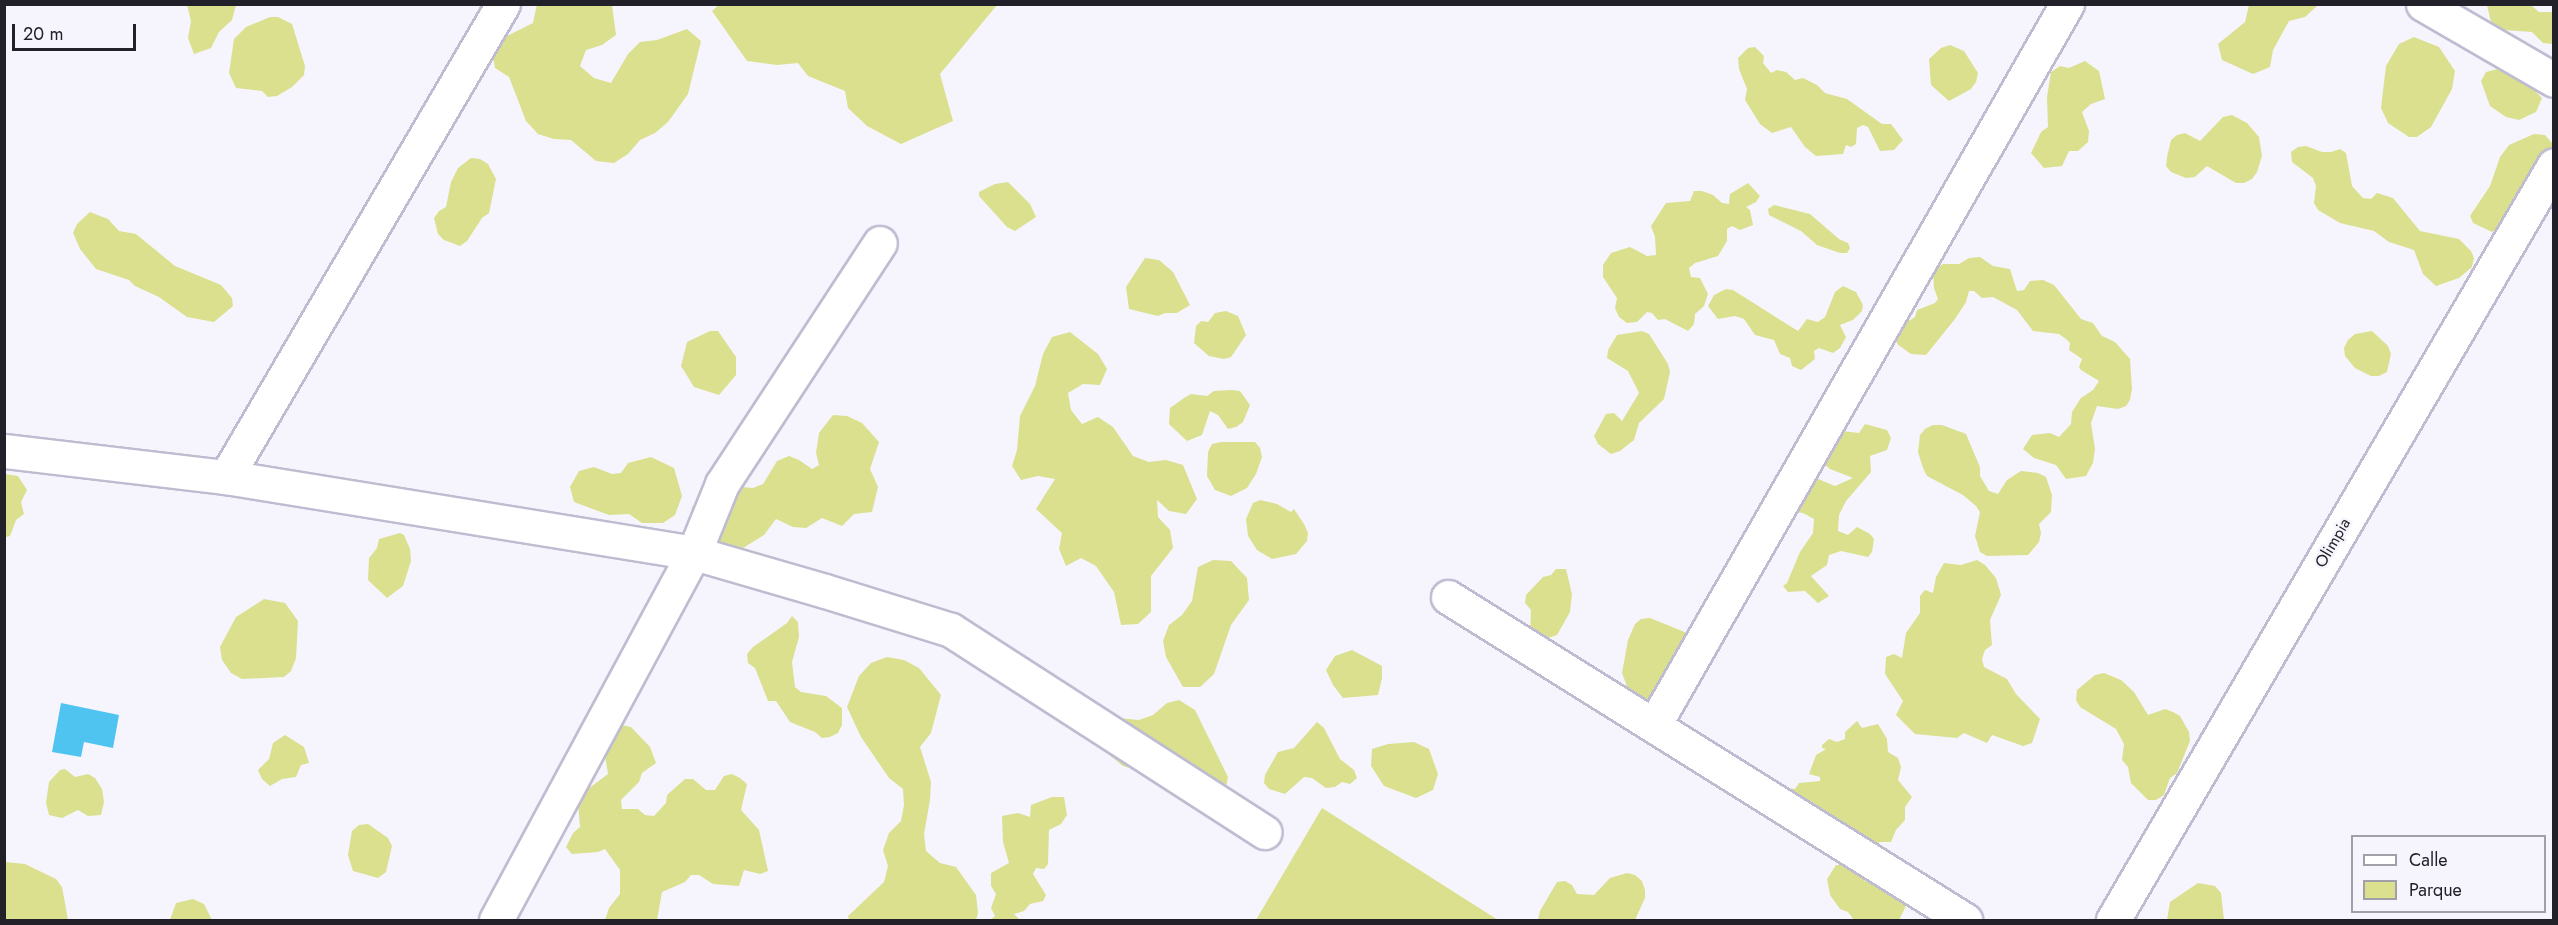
<!DOCTYPE html>
<style>
body{margin:0}
#map{position:relative;width:2558px;height:925px;overflow:hidden;background:#f6f5fd;font-family:Jost,sans-serif}
div>[style]{position:absolute}
[style*='--x']{left:calc(var(--x)*1px);top:calc(var(--y)*1px);width:calc(var(--w)*1px);rotate:calc(var(--a)*1deg)}
.green>*{inset:0;background:#dae08e}
.water>*{inset:0;background:#50c4f1}
.roads{filter:drop-shadow(2px 0 #bfbcd1) drop-shadow(-2px 0 #bfbcd1) drop-shadow(0 2px #bfbcd1) drop-shadow(0 -2px #bfbcd1)}
.minor>*{height:33px;margin:-16.5px;padding:0 16.5px;transform-origin:16.5px;border-radius:16.5px;background:#fff}
span{translate:-50% -50%;white-space:nowrap;text-align:center;line-height:1.15;-webkit-text-stroke:5px #f6f5fd;paint-order:stroke}
.street-label{font-size:16px;color:#222129}
.frame{position:absolute;inset:0;border:6px solid #222129;pointer-events:none}
.legend{position:absolute;left:2351px;top:835px;width:195px;height:78px;box-sizing:border-box;background:#f6f5fd;border:2px solid #a1a0a8;margin:0;padding:8px 10px;list-style:none;font-size:18px;color:#222129}
.legend li{display:flex;align-items:center;gap:12px;height:30px}
.legend b{width:30px;border:2px solid #a1a0a8}
.scale{position:absolute;left:12px;top:24px;width:124px;height:27px;box-sizing:border-box;border:3px solid #222129;border-top:0;padding-left:8px;font-size:18px;line-height:21px;white-space:nowrap;color:#222129;-webkit-text-stroke:4px #f6f5fd;paint-order:stroke}
</style>
<div id="map">
<div class="green">
<i style="clip-path:polygon(537px 4px,612px 5px,616px 35px,602px 45px,586px 50px,580px 66px,594px 78px,611px 83px,628px 54px,640px 42px,657px 40px,687px 29px,701px 41px,688px 94px,668px 122px,655px 133px,640px 140px,628px 154px,614px 163px,596px 161px,571px 140px,554px 139px,538px 134px,526px 121px,509px 77px,495px 68px,492px 51px,503px 38px,533px 23px)"></i>
<i style="clip-path:polygon(720px 4px,997px 4px,997px 5px,940px 74px,953px 121px,901px 144px,867px 126px,848px 108px,845px 91px,808px 76px,798px 63px,777px 65px,747px 61px,712px 11px)"></i>
<i style="clip-path:polygon(187px 5px,236px 5px,232px 20px,219px 32px,211px 48px,194px 54px,188px 38px,191px 21px)"></i>
<i style="clip-path:polygon(2249px 5px,2318px 5px,2305px 17px,2289px 21px,2273px 50px,2270px 67px,2253px 74px,2222px 60px,2218px 44px,2245px 22px)"></i>
<i style="clip-path:polygon(2487px 5px,2531px 5px,2539px 12px,2553px 12px,2553px 44px,2543px 43px,2532px 32px,2504px 30px,2491px 22px)"></i>
<i style="clip-path:polygon(270px 17px,278px 17px,292px 24px,305px 66px,304px 75px,292px 87px,277px 96px,268px 97px,262px 91px,236px 88px,229px 73px,234px 39px,246px 27px)"></i>
<i style="clip-path:polygon(2414px 37px,2439px 47px,2455px 71px,2452px 89px,2431px 127px,2417px 137px,2409px 137px,2388px 123px,2381px 108px,2386px 66px,2399px 44px)"></i>
<i style="clip-path:polygon(1950px 45px,1964px 51px,1978px 73px,1976px 82px,1971px 89px,1949px 101px,1931px 85px,1929px 59px,1941px 48px)"></i>
<i style="clip-path:polygon(1755px 47px,1764px 56px,1763px 63px,1771px 73px,1777px 70px,1786px 72px,1795px 80px,1803px 78px,1817px 85px,1825px 93px,1847px 99px,1882px 124px,1891px 124px,1903px 140px,1894px 150px,1880px 151px,1868px 127px,1863px 125px,1857px 128px,1856px 144px,1851px 147px,1846px 145px,1843px 154px,1816px 156px,1805px 147px,1791px 127px,1772px 133px,1760px 124px,1745px 100px,1747px 89px,1739px 69px,1738px 58px,1748px 48px)"></i>
<i style="clip-path:polygon(2085px 61px,2099px 71px,2105px 99px,2091px 104px,2082px 112px,2089px 131px,2088px 142px,2078px 151px,2069px 151px,2062px 166px,2044px 168px,2031px 153px,2041px 132px,2048px 127px,2047px 97px,2051px 72px,2060px 66px,2069px 68px)"></i>
<i style="clip-path:polygon(2502px 68px,2530px 86px,2542px 98px,2536px 112px,2519px 120px,2506px 117px,2490px 106px,2481px 81px,2486px 72px)"></i>
<i style="clip-path:polygon(2232px 115px,2247px 123px,2259px 137px,2262px 156px,2257px 172px,2252px 179px,2244px 183px,2236px 183px,2207px 166px,2195px 177px,2186px 178px,2171px 172px,2166px 166px,2167px 157px,2171px 140px,2177px 135px,2185px 133px,2200px 141px,2223px 117px)"></i>
<i style="clip-path:polygon(2534px 134px,2545px 135px,2553px 144px,2554px 154px,2514px 220px,2492px 232px,2473px 223px,2470px 216px,2490px 186px,2500px 157px,2509px 145px)"></i>
<i style="clip-path:polygon(2306px 146px,2322px 152px,2331px 152px,2340px 149px,2346px 153px,2352px 186px,2363px 198px,2371px 199px,2377px 193px,2393px 198px,2420px 231px,2459px 239px,2471px 251px,2474px 258px,2472px 267px,2459px 278px,2436px 286px,2423px 274px,2414px 250px,2389px 242px,2374px 231px,2340px 223px,2318px 210px,2314px 203px,2316px 186px,2313px 178px,2292px 162px,2291px 152px,2298px 147px)"></i>
<i style="clip-path:polygon(471px 158px,480px 159px,488px 164px,496px 179px,489px 213px,482px 218px,467px 241px,460px 246px,444px 240px,438px 234px,434px 218px,439px 211px,446px 207px,451px 182px,458px 168px)"></i>
<i style="clip-path:polygon(1008px 182px,1030px 204px,1036px 217px,1015px 231px,1007px 227px,979px 196px,979px 192px,995px 184px)"></i>
<i style="clip-path:polygon(1748px 183px,1760px 196px,1756px 202px,1746px 207px,1750px 210px,1753px 225px,1740px 230px,1732px 226px,1727px 229px,1727px 241px,1718px 256px,1695px 263px,1689px 268px,1691px 277px,1700px 278px,1708px 294px,1704px 306px,1695px 314px,1694px 324px,1688px 331px,1665px 319px,1658px 320px,1652px 313px,1647px 312px,1637px 322px,1627px 323px,1619px 317px,1615px 308px,1617px 298px,1603px 277px,1603px 265px,1611px 253px,1630px 247px,1647px 256px,1656px 255px,1655px 237px,1651px 226px,1666px 203px,1690px 201px,1694px 191px,1702px 191px,1713px 195px,1722px 203px,1729px 204px,1730px 194px)"></i>
<i style="clip-path:polygon(1774px 205px,1810px 214px,1839px 239px,1848px 243px,1850px 248px,1847px 253px,1840px 253px,1817px 245px,1801px 231px,1769px 215px,1768px 209px)"></i>
<i style="clip-path:polygon(90px 212px,108px 219px,119px 231px,136px 234px,175px 266px,221px 285px,232px 298px,233px 306px,214px 322px,187px 317px,159px 297px,135px 286px,129px 280px,96px 269px,80px 249px,73px 233px,77px 224px)"></i>
<i style="clip-path:polygon(1980px 257px,1993px 266px,2010px 269px,2017px 291px,2024px 290px,2030px 281px,2043px 280px,2054px 285px,2081px 319px,2093px 323px,2102px 336px,2115px 342px,2130px 359px,2132px 389px,2130px 400px,2126px 406px,2118px 409px,2097px 406px,2091px 423px,2095px 449px,2093px 463px,2086px 476px,2066px 479px,2056px 465px,2034px 458px,2023px 449px,2032px 435px,2050px 433px,2059px 437px,2071px 424px,2072px 412px,2081px 398px,2093px 390px,2099px 381px,2081px 370px,2079px 367px,2082px 359px,2069px 350px,2070px 343px,2066px 339px,2059px 334px,2033px 331px,2017px 310px,1993px 297px,1982px 298px,1974px 291px,1969px 291px,1966px 302px,1955px 319px,1926px 355px,1911px 354px,1897px 344px,1898px 328px,1915px 317px,1917px 310px,1935px 303px,1938px 299px,1934px 288px,1933px 271px,1943px 264px,1959px 264px,1969px 258px)"></i>
<i style="clip-path:polygon(1145px 258px,1159px 260px,1173px 272px,1190px 305px,1177px 313px,1165px 313px,1158px 316px,1129px 309px,1126px 287px)"></i>
<i style="clip-path:polygon(1843px 286px,1856px 292px,1863px 305px,1862px 311px,1853px 320px,1840px 325px,1846px 337px,1840px 348px,1833px 353px,1819px 348px,1814px 351px,1815px 359px,1801px 370px,1792px 366px,1790px 358px,1780px 354px,1774px 340px,1755px 335px,1744px 319px,1735px 316px,1718px 319px,1708px 306px,1714px 295px,1726px 289px,1733px 290px,1798px 331px,1807px 319px,1818px 322px,1825px 317px,1835px 292px)"></i>
<i style="clip-path:polygon(1226px 311px,1238px 316px,1246px 335px,1231px 357px,1224px 359px,1209px 356px,1194px 343px,1196px 326px,1201px 321px,1208px 322px,1215px 313px)"></i>
<i style="clip-path:polygon(710px 331px,718px 331px,736px 357px,736px 375px,719px 395px,694px 387px,681px 366px,687px 342px)"></i>
<i style="clip-path:polygon(1642px 331px,1649px 334px,1668px 364px,1670px 372px,1664px 399px,1639px 423px,1634px 440px,1620px 451px,1611px 454px,1598px 444px,1594px 436px,1606px 414px,1614px 413px,1622px 421px,1639px 393px,1628px 371px,1607px 358px,1608px 350px,1617px 335px)"></i>
<i style="clip-path:polygon(2372px 331px,2388px 346px,2391px 354px,2387px 372px,2379px 376px,2371px 376px,2355px 368px,2345px 356px,2344px 348px,2348px 340px,2355px 334px)"></i>
<i style="clip-path:polygon(1070px 332px,1098px 354px,1107px 369px,1100px 385px,1083px 384px,1068px 393px,1071px 410px,1082px 424px,1098px 417px,1113px 427px,1133px 456px,1149px 462px,1166px 460px,1183px 465px,1197px 499px,1186px 514px,1169px 511px,1157px 500px,1158px 517px,1170px 530px,1173px 548px,1151px 576px,1151px 612px,1138px 624px,1121px 625px,1114px 592px,1096px 566px,1081px 558px,1066px 566px,1059px 549px,1062px 533px,1036px 509px,1055px 479px,1038px 476px,1021px 480px,1012px 466px,1017px 450px,1020px 416px,1035px 386px,1043px 354px,1052px 337px)"></i>
<i style="clip-path:polygon(1231px 390px,1240px 391px,1250px 405px,1243px 422px,1236px 427px,1228px 429px,1218px 415px,1210px 411px,1202px 435px,1187px 441px,1169px 424px,1170px 408px,1184px 398px,1191px 394px,1207px 396px,1214px 391px)"></i>
<i style="clip-path:polygon(833px 415px,847px 416px,862px 423px,879px 442px,870px 469px,878px 487px,872px 512px,854px 514px,842px 526px,822px 518px,806px 528px,793px 527px,776px 519px,764px 535px,743px 548px,727px 550px,691px 528px,692px 507px,704px 494px,730px 486px,753px 488px,763px 484px,777px 461px,789px 456px,799px 460px,812px 469px,819px 465px,816px 453px,819px 433px)"></i>
<i style="clip-path:polygon(1865px 424px,1887px 430px,1891px 438px,1887px 450px,1870px 456px,1871px 472px,1846px 501px,1839px 515px,1838px 531px,1848px 535px,1857px 527px,1870px 534px,1874px 539px,1872px 552px,1868px 557px,1841px 551px,1829px 555px,1827px 565px,1811px 576px,1829px 596px,1818px 603px,1805px 591px,1788px 592px,1783px 586px,1787px 583px,1800px 552px,1813px 533px,1814px 519px,1803px 513px,1791px 511px,1806px 474px,1835px 486px,1853px 478px,1830px 469px,1818px 459px,1833px 436px,1842px 431px,1859px 433px)"></i>
<i style="clip-path:polygon(1933px 425px,1942px 425px,1966px 434px,1980px 467px,1980px 476px,1989px 491px,1998px 494px,2007px 480px,2021px 471px,2038px 473px,2046px 477px,2052px 495px,2051px 512px,2039px 524px,2041px 533px,2039px 542px,2028px 555px,1987px 556px,1980px 552px,1975px 536px,1980px 512px,1976px 506px,1963px 495px,1927px 476px,1923px 468px,1918px 452px,1920px 435px,1925px 429px)"></i>
<i style="clip-path:polygon(1221px 442px,1255px 442px,1260px 448px,1262px 457px,1256px 474px,1247px 488px,1231px 496px,1215px 490px,1207px 476px,1208px 452px,1212px 444px)"></i>
<i style="clip-path:polygon(651px 457px,674px 468px,682px 496px,675px 515px,663px 523px,642px 523px,629px 514px,609px 515px,574px 502px,570px 487px,579px 471px,594px 467px,612px 474px,621px 473px,628px 463px)"></i>
<i style="clip-path:polygon(5px 474px,18px 476px,27px 490px,21px 502px,24px 514px,16px 520px,10px 536px,6px 537px)"></i>
<i style="clip-path:polygon(1260px 500px,1277px 504px,1291px 512px,1294px 509px,1304px 524px,1308px 533px,1307px 541px,1296px 554px,1272px 559px,1257px 550px,1248px 536px,1246px 519px,1253px 503px)"></i>
<i style="clip-path:polygon(400px 533px,404px 535px,410px 549px,411px 561px,403px 586px,387px 598px,368px 580px,369px 558px,377px 548px,379px 539px)"></i>
<i style="clip-path:polygon(1213px 560px,1231px 561px,1247px 578px,1249px 600px,1231px 625px,1214px 674px,1200px 687px,1183px 687px,1166px 657px,1163px 641px,1169px 625px,1182px 615px,1192px 601px,1198px 567px)"></i>
<i style="clip-path:polygon(1977px 560px,1985px 565px,1996px 578px,2001px 595px,1990px 620px,1992px 645px,1985px 650px,1982px 659px,1984px 667px,2007px 679px,2016px 694px,2040px 719px,2032px 743px,2023px 746px,1992px 735px,1987px 743px,1964px 733px,1957px 738px,1915px 734px,1896px 715px,1903px 701px,1885px 674px,1886px 657px,1894px 654px,1902px 658px,1906px 633px,1920px 613px,1920px 596px,1925px 590px,1933px 593px,1936px 577px,1944px 563px,1961px 565px)"></i>
<i style="clip-path:polygon(1556px 569px,1566px 569px,1572px 594px,1570px 612px,1557px 635px,1543px 640px,1530px 636px,1531px 610px,1525px 603px,1526px 595px,1543px 577px,1551px 575px)"></i>
<i style="clip-path:polygon(264px 599px,285px 603px,298px 621px,296px 658px,291px 671px,284px 677px,242px 679px,231px 673px,222px 660px,220px 647px,236px 617px)"></i>
<i style="clip-path:polygon(792px 616px,798px 622px,799px 637px,792px 662px,795px 687px,801px 692px,826px 696px,842px 708px,842px 725px,838px 733px,830px 737px,822px 738px,815px 732px,790px 722px,776px 701px,768px 701px,755px 668px,748px 663px,747px 654px,753px 647px,787px 623px)"></i>
<i style="clip-path:polygon(1650px 618px,1687px 633px,1687px 642px,1647px 705px,1628px 689px,1622px 673px,1628px 640px,1635px 624px,1641px 619px)"></i>
<i style="clip-path:polygon(1352px 650px,1382px 666px,1382px 678px,1378px 695px,1343px 698px,1333px 685px,1326px 670px,1335px 656px)"></i>
<i style="clip-path:polygon(887px 657px,904px 660px,919px 668px,941px 695px,931px 733px,920px 747px,931px 782px,930px 800px,924px 834px,926px 851px,940px 863px,956px 867px,976px 895px,978px 913px,976px 920px,849px 920px,848px 916px,884px 882px,888px 866px,883px 850px,889px 833px,901px 821px,904px 805px,903px 789px,889px 778px,861px 737px,847px 707px,859px 676px,871px 663px)"></i>
<i style="clip-path:polygon(2104px 673px,2121px 680px,2134px 692px,2148px 715px,2165px 709px,2173px 712px,2180px 716px,2189px 732px,2190px 741px,2177px 773px,2170px 778px,2164px 795px,2156px 800px,2148px 800px,2131px 783px,2128px 767px,2122px 760px,2124px 744px,2116px 729px,2080px 707px,2076px 700px,2077px 690px,2095px 675px)"></i>
<i style="clip-path:polygon(1179px 700px,1195px 710px,1228px 777px,1226px 787px,1221px 792px,1160px 785px,1148px 773px,1123px 766px,1106px 752px,1099px 741px,1109px 717px,1139px 720px,1153px 715px,1167px 703px)"></i>
<i style="clip-path:polygon(1857px 721px,1862px 728px,1878px 724px,1887px 739px,1888px 752px,1898px 758px,1901px 767px,1898px 780px,1912px 797px,1905px 807px,1905px 820px,1896px 830px,1891px 842px,1879px 842px,1875px 849px,1785px 792px,1787px 788px,1795px 789px,1799px 783px,1820px 781px,1820px 777px,1809px 774px,1816px 755px,1826px 749px,1822px 748px,1822px 745px,1829px 739px,1837px 742px,1845px 739px,1845px 732px)"></i>
<i style="clip-path:polygon(1317px 722px,1324px 728px,1340px 759px,1354px 770px,1357px 778px,1350px 784px,1342px 782px,1335px 787px,1326px 788px,1312px 778px,1304px 777px,1285px 794px,1269px 789px,1264px 783px,1265px 775px,1278px 752px,1294px 748px)"></i>
<i style="clip-path:polygon(622px 725px,631px 727px,650px 747px,656px 763px,642px 773px,639px 782px,621px 800px,622px 809px,638px 809px,645px 815px,654px 816px,666px 803px,667px 795px,685px 779px,693px 779px,706px 790px,715px 790px,724px 776px,732px 774px,740px 778px,747px 784px,741px 810px,759px 830px,768px 871px,760px 874px,744px 870px,739px 886px,713px 884px,699px 875px,691px 875px,685px 882px,662px 892px,657px 920px,605px 920px,609px 908px,620px 894px,620px 870px,605px 849px,598px 852px,572px 854px,566px 847px,573px 833px,580px 827px,578px 802px,588px 789px,608px 774px,604px 749px,614px 727px)"></i>
<i style="clip-path:polygon(285px 735px,304px 747px,309px 763px,301px 765px,296px 777px,282px 779px,270px 786px,262px 779px,258px 770px,269px 759px,273px 743px)"></i>
<i style="clip-path:polygon(1414px 742px,1429px 749px,1438px 774px,1433px 790px,1416px 798px,1384px 786px,1371px 766px,1372px 749px,1388px 744px)"></i>
<i style="clip-path:polygon(65px 769px,75px 777px,88px 774px,95px 778px,102px 789px,104px 802px,101px 815px,88px 816px,78px 810px,62px 818px,49px 815px,46px 803px,49px 782px,60px 770px)"></i>
<i style="clip-path:polygon(1052px 797px,1064px 797px,1067px 815px,1061px 824px,1049px 830px,1048px 864px,1044px 869px,1036px 868px,1033px 874px,1046px 895px,1043px 901px,1030px 904px,1024px 911px,1014px 914px,1020px 920px,990px 920px,995px 916px,991px 908px,996px 894px,991px 886px,991px 873px,1009px 863px,1003px 842px,1002px 816px,1018px 813px,1030px 817px,1031px 805px)"></i>
<i style="clip-path:polygon(1322px 808px,1498px 920px,1256px 920px)"></i>
<i style="clip-path:polygon(368px 824px,388px 838px,392px 846px,386px 872px,378px 878px,353px 871px,348px 855px,352px 831px,359px 825px)"></i>
<i style="clip-path:polygon(5px 862px,25px 864px,56px 879px,62px 887px,68px 920px,5px 920px)"></i>
<i style="clip-path:polygon(1836px 865px,1845px 865px,1865px 881px,1873px 884px,1882px 883px,1903px 896px,1907px 904px,1899px 920px,1854px 920px,1848px 912px,1840px 909px,1830px 895px,1827px 879px)"></i>
<i style="clip-path:polygon(1627px 873px,1635px 875px,1642px 881px,1645px 890px,1645px 898px,1635px 920px,1538px 920px,1540px 911px,1557px 882px,1565px 881px,1572px 885px,1577px 894px,1594px 895px,1610px 878px)"></i>
<i style="clip-path:polygon(2198px 883px,2215px 886px,2221px 893px,2224px 920px,2167px 920px,2170px 902px)"></i>
<i style="clip-path:polygon(193px 899px,204px 904px,212px 920px,170px 920px,176px 903px)"></i>
</div>
<div class="water">
<i style="clip-path:polygon(61px 703px,119px 715px,113px 748px,84px 742px,81px 757px,52px 752px)"></i>
</div>
<div class="roads">
<div class="minor">
<i style="--x:2423;--y:4;--w:151;--a:30.1"></i>
<i style="--x:4;--y:451;--w:224;--a:6.7"></i>
<i style="--x:226;--y:477;--w:474;--a:9.2"></i>
<i style="--x:694;--y:553;--w:136;--a:16.2"></i>
<i style="--x:825;--y:591;--w:132;--a:17.2"></i>
<i style="--x:951;--y:630;--w:373;--a:32.8"></i>
<i style="--x:226;--y:477;--w:548;--a:-59.65"></i>
<i style="--x:1448;--y:597;--w:610;--a:32"></i>
<i style="--x:1654;--y:725;--w:831;--a:-60.2"></i>
<i style="--x:496;--y:920;--w:417;--a:-61.7"></i>
<i style="--x:694;--y:553;--w:74;--a:-67.9"></i>
<i style="--x:722;--y:484;--w:288;--a:-56.8"></i>
<i style="--x:2113;--y:920;--w:874;--a:-59.71"></i>
</div>
</div>
<div class="street-label">
<span style="left:2333px;top:543px;rotate:-60deg">Olimpia</span>
</div>
<div class="frame"></div>
<ul class="legend">
<li><b style="height:8px;background:#fff"></b>Calle</li>
<li><b style="height:16px;background:#dae08e"></b>Parque</li>
</ul>
<div class="scale">20 m</div>
</div>
